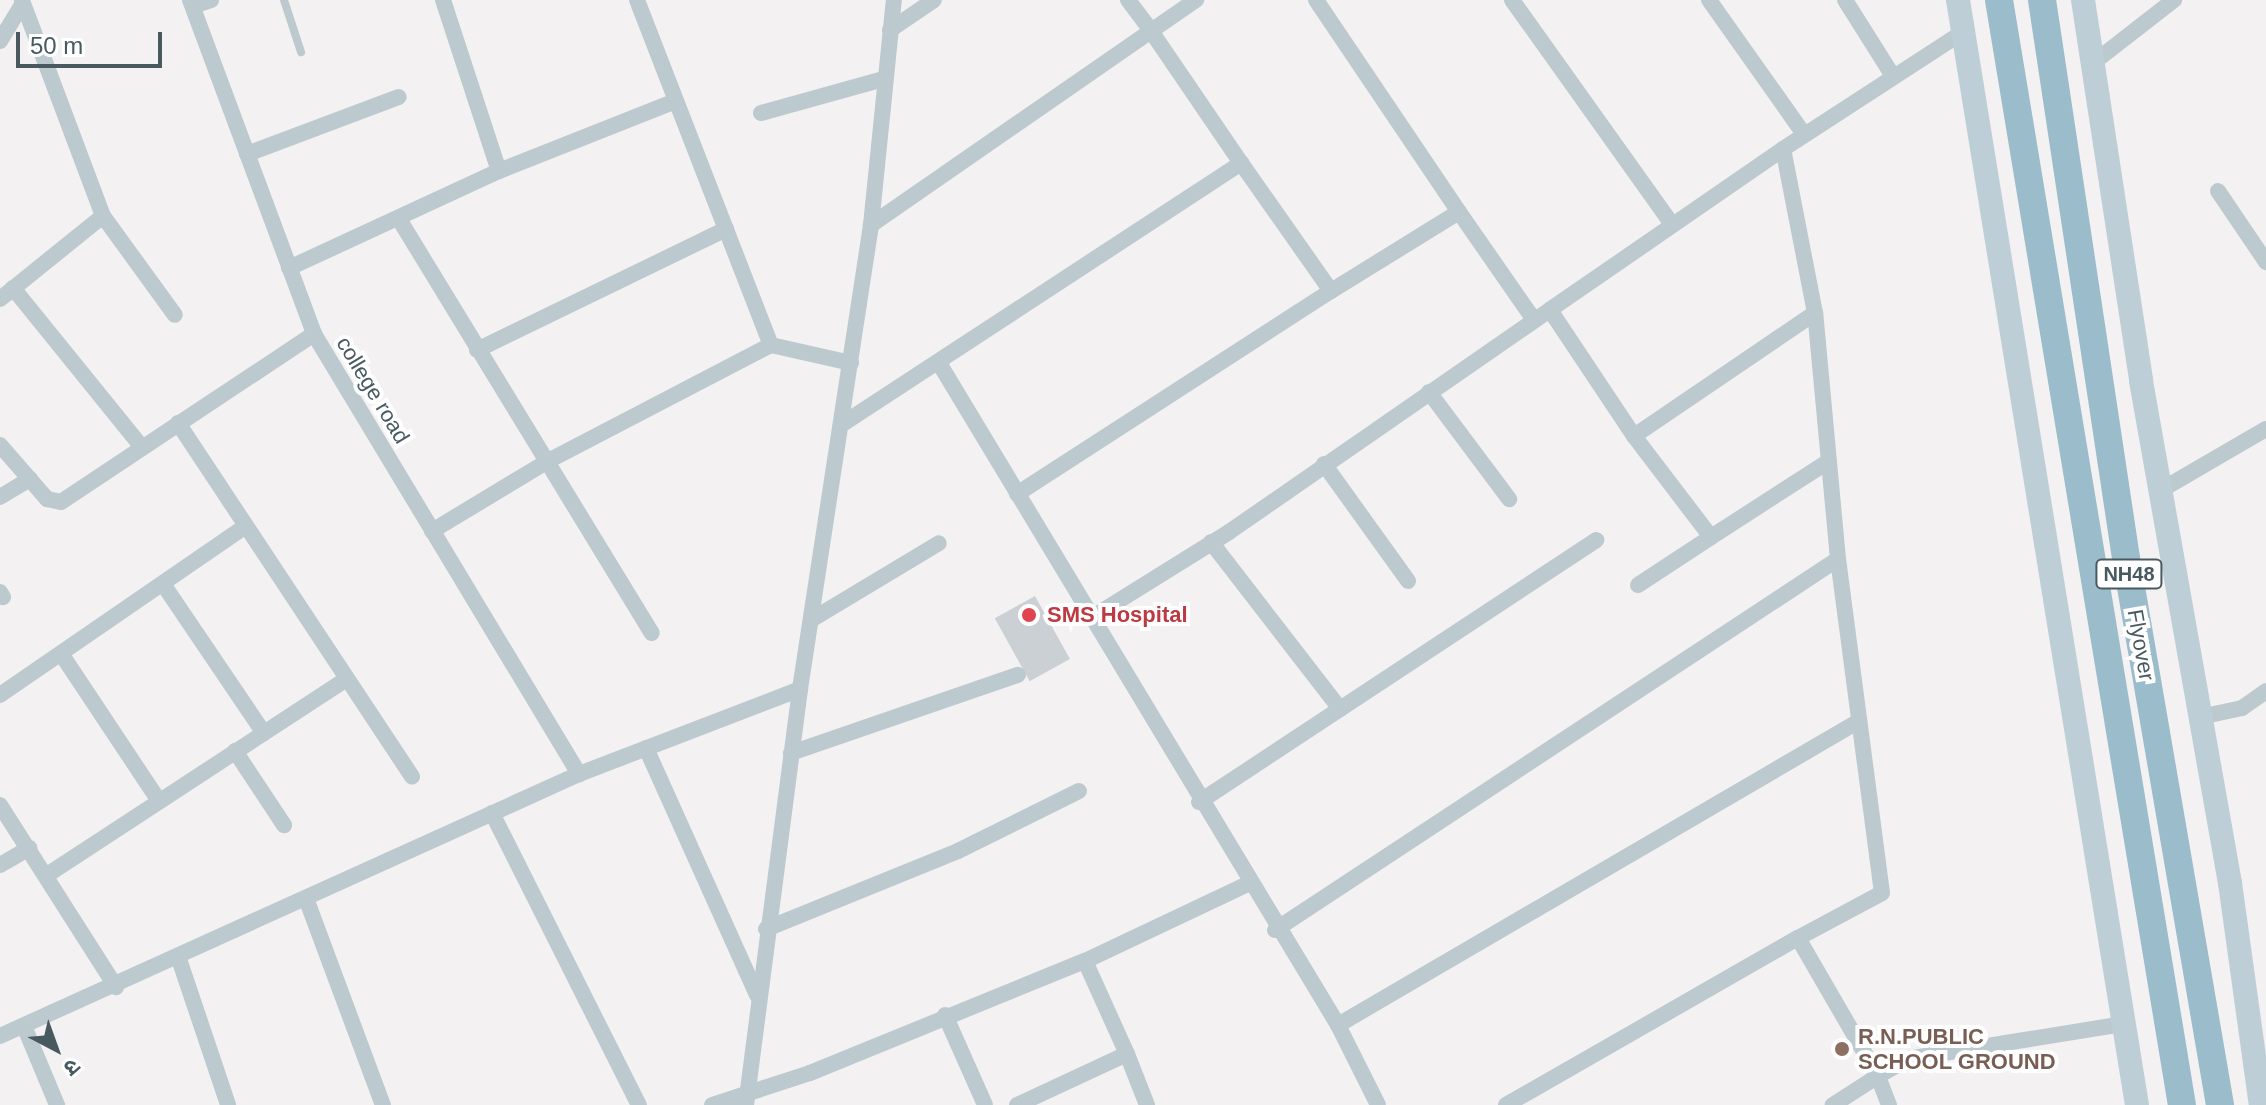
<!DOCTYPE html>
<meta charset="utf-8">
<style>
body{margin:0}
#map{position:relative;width:2266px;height:1105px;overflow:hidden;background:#f4f1f2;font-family:Helvetica,"Noto Sans Devanagari",sans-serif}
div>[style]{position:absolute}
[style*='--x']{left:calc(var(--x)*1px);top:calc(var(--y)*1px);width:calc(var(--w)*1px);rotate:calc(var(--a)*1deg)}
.building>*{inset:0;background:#cbd0d4;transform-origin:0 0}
.service>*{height:8px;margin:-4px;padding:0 4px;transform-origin:4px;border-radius:4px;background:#bccacf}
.minor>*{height:16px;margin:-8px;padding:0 8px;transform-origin:8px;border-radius:8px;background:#bccacf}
.secondary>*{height:24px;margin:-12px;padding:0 12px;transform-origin:12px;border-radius:12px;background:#beced6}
.trunk>*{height:28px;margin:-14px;padding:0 14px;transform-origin:14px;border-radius:14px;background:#9bbcca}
.dots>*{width:22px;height:22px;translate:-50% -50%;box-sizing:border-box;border:4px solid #fff;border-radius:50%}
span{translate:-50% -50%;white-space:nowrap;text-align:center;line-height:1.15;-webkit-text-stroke:8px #fff;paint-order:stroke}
.shield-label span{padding:2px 6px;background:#fff;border:2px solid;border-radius:6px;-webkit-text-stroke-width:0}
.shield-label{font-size:20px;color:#485a60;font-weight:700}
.street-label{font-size:22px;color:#485a60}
.health-label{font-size:22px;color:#be3a42;font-weight:700}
.left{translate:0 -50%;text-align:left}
.education-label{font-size:22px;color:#785e54;font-weight:700}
.north{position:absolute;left:16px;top:1009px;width:80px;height:80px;-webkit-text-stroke:6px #fff;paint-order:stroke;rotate:139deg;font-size:22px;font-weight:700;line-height:32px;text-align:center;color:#485a60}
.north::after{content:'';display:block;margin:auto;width:28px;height:36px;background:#485a60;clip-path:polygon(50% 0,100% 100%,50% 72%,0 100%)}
.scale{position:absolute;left:16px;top:32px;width:146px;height:36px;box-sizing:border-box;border:4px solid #485a60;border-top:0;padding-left:10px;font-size:24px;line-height:28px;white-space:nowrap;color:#485a60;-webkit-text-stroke:6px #fff;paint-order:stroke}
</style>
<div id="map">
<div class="building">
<i style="left:1035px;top:596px;width:72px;height:46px;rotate:61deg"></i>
</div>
<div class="service">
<i style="--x:284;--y:0;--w:55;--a:71.9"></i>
</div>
<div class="minor">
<i style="--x:190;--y:0;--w:356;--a:69.6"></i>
<i style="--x:314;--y:334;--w:514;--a:58.94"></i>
<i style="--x:443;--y:0;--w:180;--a:71.9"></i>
<i style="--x:637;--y:0;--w:370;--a:68.8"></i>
<i style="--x:1128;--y:0;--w:39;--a:53"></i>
<i style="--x:1151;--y:31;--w:55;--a:-34.6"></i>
<i style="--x:1316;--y:0;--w:256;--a:56"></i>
<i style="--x:1512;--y:0;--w:275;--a:54.5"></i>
<i style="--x:1709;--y:0;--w:164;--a:54.7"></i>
<i style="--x:1845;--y:0;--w:86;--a:57.8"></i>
<i style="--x:193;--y:6;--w:19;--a:-18"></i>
<i style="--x:890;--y:30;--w:53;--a:-34.3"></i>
<i style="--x:0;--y:41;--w:44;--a:-58.8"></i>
<i style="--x:2093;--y:63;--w:103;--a:-37.9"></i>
<i style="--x:761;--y:113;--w:128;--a:-15.5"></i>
<i style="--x:1783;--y:149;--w:283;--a:145.4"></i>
<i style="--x:1550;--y:310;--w:151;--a:56.3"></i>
<i style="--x:1634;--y:436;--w:219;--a:-34.2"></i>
<i style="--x:247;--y:154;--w:162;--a:-20.6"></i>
<i style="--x:2218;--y:191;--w:86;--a:55.9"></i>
<i style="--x:103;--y:216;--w:122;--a:54"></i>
<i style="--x:399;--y:219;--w:485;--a:58.6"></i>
<i style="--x:289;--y:268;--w:231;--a:-24.8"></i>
<i style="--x:499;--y:171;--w:190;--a:-21.6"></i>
<i style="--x:13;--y:288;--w:203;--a:51"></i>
<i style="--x:1331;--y:291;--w:150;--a:-31.7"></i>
<i style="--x:1459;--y:212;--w:131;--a:55.2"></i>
<i style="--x:0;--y:299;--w:132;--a:-38.9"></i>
<i style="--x:103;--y:216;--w:231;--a:-110.6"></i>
<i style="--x:477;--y:350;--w:277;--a:-25.9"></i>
<i style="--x:939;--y:363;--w:773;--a:58.92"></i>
<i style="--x:1338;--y:1025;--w:89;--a:63.4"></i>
<i style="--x:1429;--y:392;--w:134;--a:53.2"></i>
<i style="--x:178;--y:423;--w:424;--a:56.5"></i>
<i style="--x:844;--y:423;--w:475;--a:-33.2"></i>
<i style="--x:1241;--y:163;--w:160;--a:-124.3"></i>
<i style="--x:1151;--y:31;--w:341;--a:145.3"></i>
<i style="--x:1634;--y:436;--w:127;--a:52.7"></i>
<i style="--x:1711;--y:537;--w:140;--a:-32.8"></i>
<i style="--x:0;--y:445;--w:72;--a:49"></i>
<i style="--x:47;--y:499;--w:14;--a:12"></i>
<i style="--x:61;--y:502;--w:304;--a:-33.6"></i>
<i style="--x:1324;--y:464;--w:144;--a:54.3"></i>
<i style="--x:2161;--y:490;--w:121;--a:-30.2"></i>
<i style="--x:1017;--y:494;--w:374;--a:-32.9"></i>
<i style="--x:1331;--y:291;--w:156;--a:-125.1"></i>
<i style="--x:0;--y:497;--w:35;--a:-31"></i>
<i style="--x:432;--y:531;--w:135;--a:-31.1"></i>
<i style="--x:548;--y:461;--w:251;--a:-27.5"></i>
<i style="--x:771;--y:345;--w:82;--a:12.7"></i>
<i style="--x:1211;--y:542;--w:211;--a:52.3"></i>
<i style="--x:163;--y:584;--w:180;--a:55.9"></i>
<i style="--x:1638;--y:585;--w:87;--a:-33.3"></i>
<i style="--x:0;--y:592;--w:6;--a:59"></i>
<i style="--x:1091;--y:618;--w:163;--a:-31.9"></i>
<i style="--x:1229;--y:532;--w:390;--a:-34.7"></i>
<i style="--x:811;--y:620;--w:149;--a:-31"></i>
<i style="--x:62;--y:655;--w:175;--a:56.4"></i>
<i style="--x:0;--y:695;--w:298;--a:-34.5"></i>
<i style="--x:2200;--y:717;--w:43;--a:-12.1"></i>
<i style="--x:2242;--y:708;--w:29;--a:-35"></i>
<i style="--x:646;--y:748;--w:271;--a:65.8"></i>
<i style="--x:235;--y:751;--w:89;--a:56.5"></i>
<i style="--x:791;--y:753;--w:240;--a:-19"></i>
<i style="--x:1199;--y:802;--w:476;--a:-33.4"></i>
<i style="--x:0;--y:805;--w:216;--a:57.5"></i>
<i style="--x:492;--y:813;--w:327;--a:63.3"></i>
<i style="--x:0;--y:865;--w:34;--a:-30"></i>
<i style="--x:47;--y:875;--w:358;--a:-33.2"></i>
<i style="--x:307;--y:901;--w:218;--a:69.6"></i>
<i style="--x:766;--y:929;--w:207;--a:-22.1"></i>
<i style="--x:958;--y:851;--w:135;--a:-26.4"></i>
<i style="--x:1275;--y:930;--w:674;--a:-33.38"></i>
<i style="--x:1798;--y:938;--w:95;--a:-28.2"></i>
<i style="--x:1882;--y:893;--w:337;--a:-97.5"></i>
<i style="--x:1838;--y:559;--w:247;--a:-95.3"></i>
<i style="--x:1815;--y:313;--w:167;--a:-101"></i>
<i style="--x:1783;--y:149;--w:215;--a:-33"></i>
<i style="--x:179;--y:959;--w:154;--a:71.4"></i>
<i style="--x:945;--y:1015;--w:98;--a:66"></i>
<i style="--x:1338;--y:1025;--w:603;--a:-30.26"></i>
<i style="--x:24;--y:1026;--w:86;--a:67.3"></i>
<i style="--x:0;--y:1036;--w:636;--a:-24.35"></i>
<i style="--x:579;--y:774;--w:237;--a:-21"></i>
<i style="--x:1127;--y:1054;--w:55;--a:68.6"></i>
<i style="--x:712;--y:1105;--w:103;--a:-18.1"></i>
<i style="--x:810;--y:1073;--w:297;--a:-22.2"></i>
<i style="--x:1085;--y:961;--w:180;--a:-25.3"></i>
<i style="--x:746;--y:1105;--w:419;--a:-82.6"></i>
<i style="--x:800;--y:689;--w:469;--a:-81.3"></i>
<i style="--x:871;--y:225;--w:226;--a:-84.2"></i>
<i style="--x:1017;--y:1105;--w:121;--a:-24.9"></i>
<i style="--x:1127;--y:1054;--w:102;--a:-114.3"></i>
<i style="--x:1506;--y:1105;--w:336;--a:-29.8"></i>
<i style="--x:1798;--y:938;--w:160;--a:59.9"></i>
<i style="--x:1878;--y:1076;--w:54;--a:147.2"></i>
<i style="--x:1889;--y:1105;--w:31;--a:-111"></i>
<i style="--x:1878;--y:1076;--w:34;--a:-30"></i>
<i style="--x:1907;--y:1059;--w:220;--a:-9.2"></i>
</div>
<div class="secondary">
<i style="--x:1958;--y:0;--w:1119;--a:80.8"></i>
<i style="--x:2083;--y:0;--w:385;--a:81.3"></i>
<i style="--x:2141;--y:381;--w:510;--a:79.95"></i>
<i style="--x:2230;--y:883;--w:224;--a:82.1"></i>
</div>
<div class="trunk">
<i style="--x:1999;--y:0;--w:1120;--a:80.6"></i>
<i style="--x:2042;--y:0;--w:564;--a:81.44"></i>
<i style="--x:2126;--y:558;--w:555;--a:80.25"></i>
</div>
<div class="dots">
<i style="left:1029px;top:615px;background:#e0444e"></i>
<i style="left:1842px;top:1049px;background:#8d6e63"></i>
</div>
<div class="shield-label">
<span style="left:2129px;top:574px">NH48</span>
</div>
<div class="street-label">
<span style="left:373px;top:390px;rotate:59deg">college road</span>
<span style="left:2141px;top:645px;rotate:80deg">Flyover</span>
</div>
<div class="health-label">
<span class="left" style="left:1047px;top:615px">SMS Hospital</span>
</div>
<div class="education-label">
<span class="left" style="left:1858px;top:1049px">R.N.PUBLIC<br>SCHOOL GROUND</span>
</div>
<div class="north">उ</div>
<div class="scale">50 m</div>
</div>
